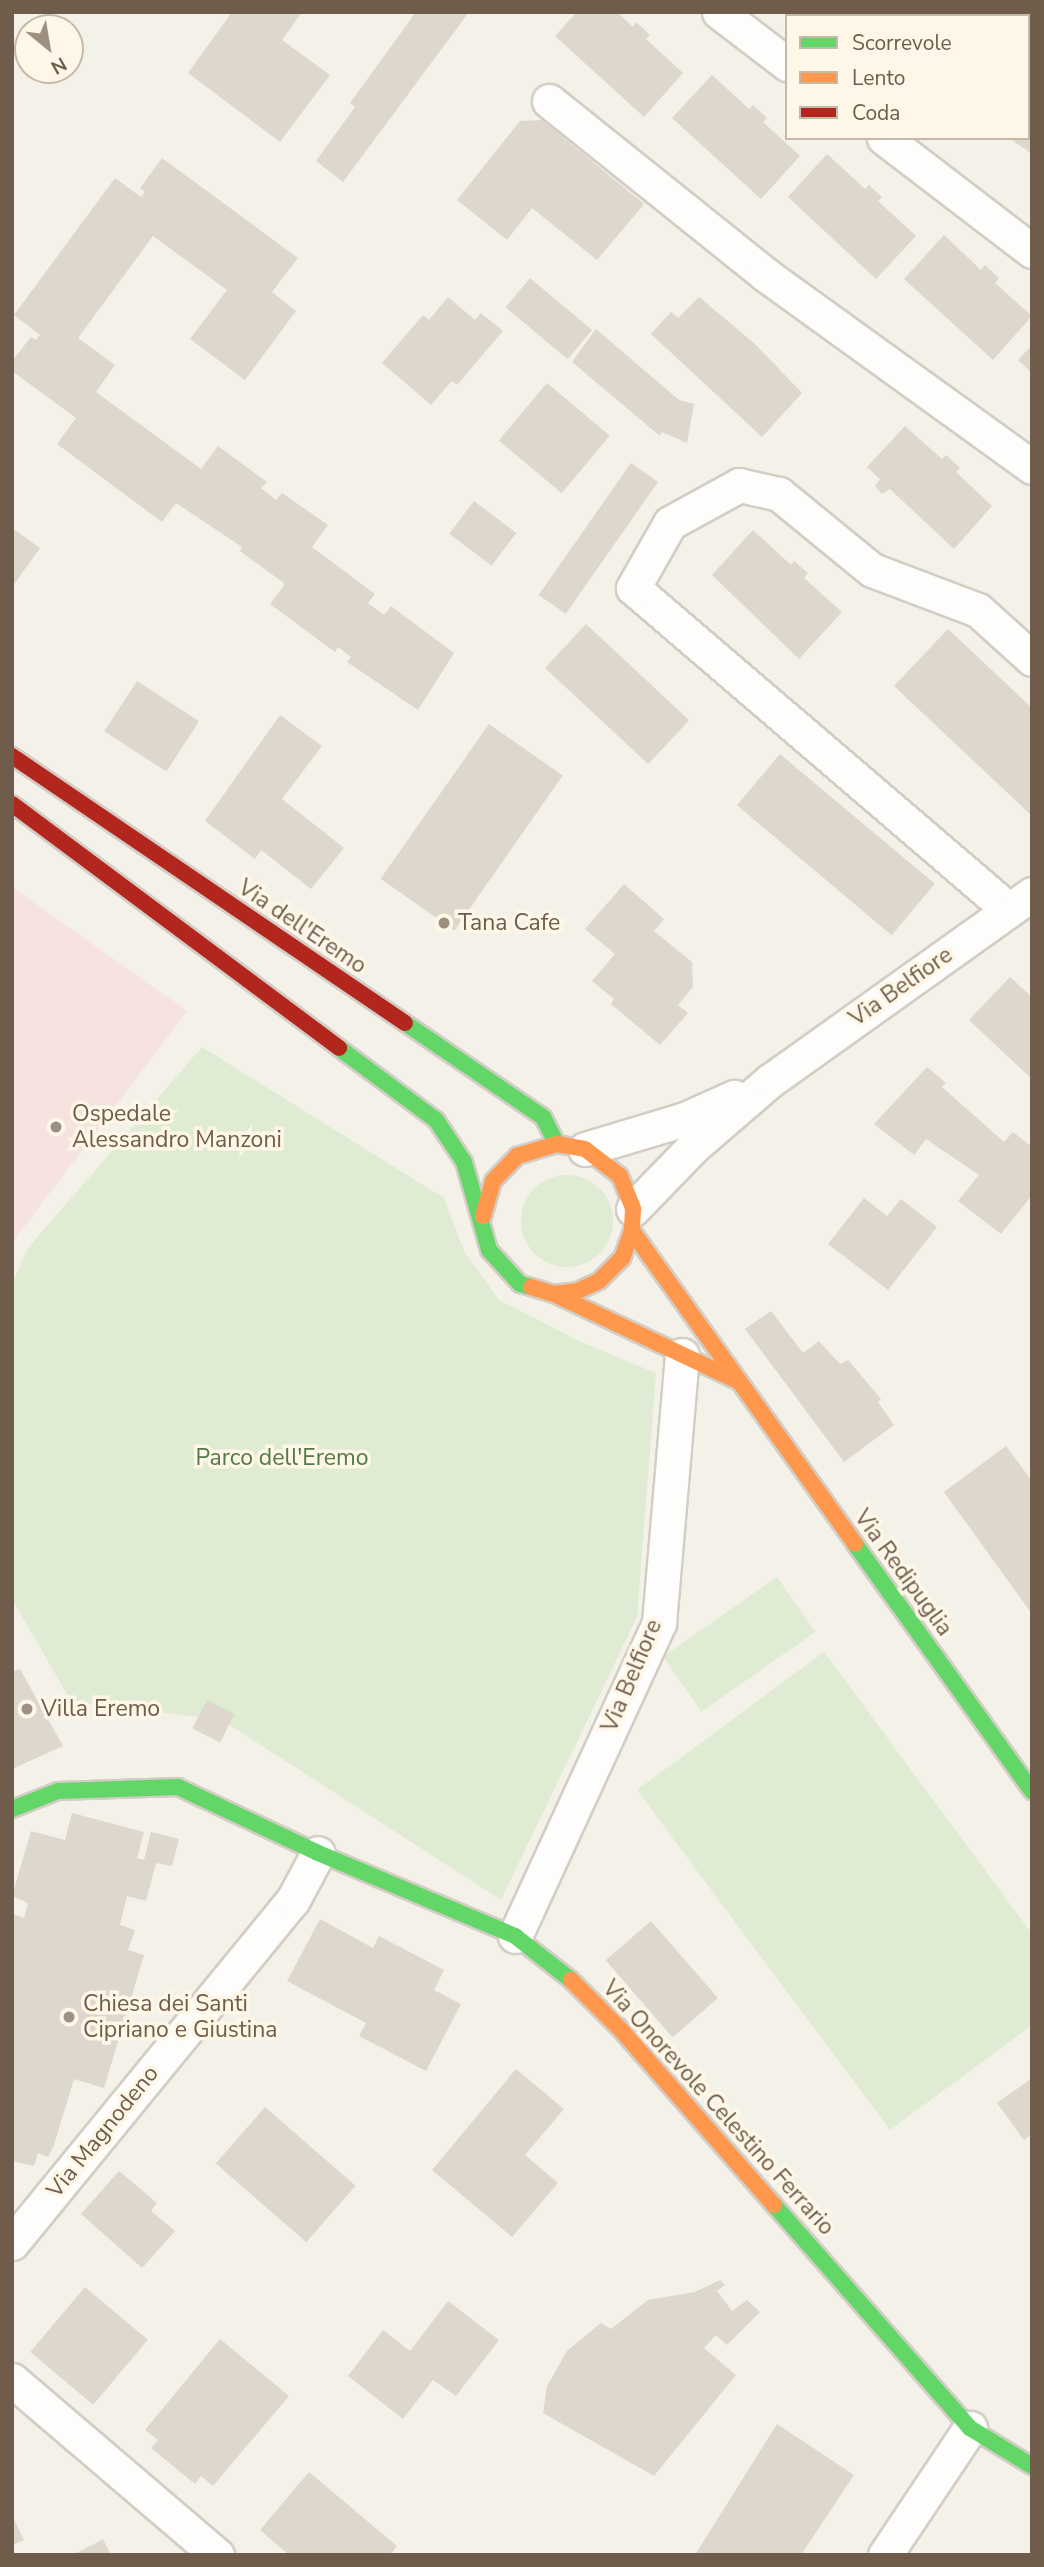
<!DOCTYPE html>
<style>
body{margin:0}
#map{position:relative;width:1044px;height:2567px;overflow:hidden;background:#f4f1e8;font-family:"Nunito Sans",sans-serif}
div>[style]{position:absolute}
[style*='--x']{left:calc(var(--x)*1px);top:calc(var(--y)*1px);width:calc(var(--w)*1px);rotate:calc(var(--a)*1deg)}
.medical>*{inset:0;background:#f6e2de}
.green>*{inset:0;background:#dfebd3;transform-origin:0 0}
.round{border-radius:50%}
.building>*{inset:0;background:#ddd7ce;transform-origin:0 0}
.roads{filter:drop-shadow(2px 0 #d3cdc5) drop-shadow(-2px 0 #d3cdc5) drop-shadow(0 2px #d3cdc5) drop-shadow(0 -2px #d3cdc5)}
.street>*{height:33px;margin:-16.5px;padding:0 16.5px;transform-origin:16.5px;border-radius:16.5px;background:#fdfdfc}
.fast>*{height:16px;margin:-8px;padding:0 8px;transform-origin:8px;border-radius:8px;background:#63d668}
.slow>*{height:16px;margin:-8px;padding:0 8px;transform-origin:8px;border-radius:8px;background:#ff974d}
.jam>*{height:16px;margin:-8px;padding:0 8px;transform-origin:8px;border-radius:8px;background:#b3261e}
.dots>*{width:19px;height:19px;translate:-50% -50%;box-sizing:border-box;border:4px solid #fef7e8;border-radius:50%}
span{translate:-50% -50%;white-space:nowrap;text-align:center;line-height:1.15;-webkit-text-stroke:7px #fef7e8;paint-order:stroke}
.poi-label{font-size:23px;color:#705c4a}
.left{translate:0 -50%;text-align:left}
.street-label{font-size:23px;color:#705c4a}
.park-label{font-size:23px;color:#517a46}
.frame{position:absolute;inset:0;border:14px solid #705c4a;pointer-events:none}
.legend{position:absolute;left:785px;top:14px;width:245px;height:126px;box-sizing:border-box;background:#fef7e8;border:2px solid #c5b9a9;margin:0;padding:9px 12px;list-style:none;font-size:21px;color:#705c4a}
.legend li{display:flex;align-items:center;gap:14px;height:35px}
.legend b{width:35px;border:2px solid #c5b9a9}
.north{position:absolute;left:14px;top:14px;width:70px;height:70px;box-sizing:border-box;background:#fef7e8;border:2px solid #c5b9a9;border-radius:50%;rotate:150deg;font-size:19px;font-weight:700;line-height:28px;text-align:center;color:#705c4a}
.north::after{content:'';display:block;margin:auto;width:24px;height:32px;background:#9e9081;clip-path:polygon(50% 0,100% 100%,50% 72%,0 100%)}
</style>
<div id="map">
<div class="medical">
<i style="clip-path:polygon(12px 887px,187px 1011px,12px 1243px)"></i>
</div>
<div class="green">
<i style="clip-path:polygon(202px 1047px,444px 1198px,464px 1251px,499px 1300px,583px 1343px,656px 1373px,637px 1617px,501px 1900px,222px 1720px,71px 1701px,12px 1599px,12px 1284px,28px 1248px)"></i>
<i class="round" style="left:521px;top:1175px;width:92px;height:92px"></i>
<i style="left:777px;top:1577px;width:67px;height:139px;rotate:55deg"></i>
<i style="clip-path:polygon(824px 1652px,1032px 1934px,1032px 2025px,890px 2130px,637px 1790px)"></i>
</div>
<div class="building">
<i style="clip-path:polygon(232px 12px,302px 12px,282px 40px,330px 75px,280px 142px,188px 73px)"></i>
<i style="clip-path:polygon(416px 12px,469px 12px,343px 182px,316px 161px,355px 107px,350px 103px)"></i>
<i style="clip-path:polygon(577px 12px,617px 12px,633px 27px,636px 22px,650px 35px,646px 39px,683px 73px,644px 117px,555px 36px)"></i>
<i style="clip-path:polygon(826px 12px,1032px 12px,1032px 154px,1009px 138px,1028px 138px,1028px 16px)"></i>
<i style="clip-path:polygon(712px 75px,749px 109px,753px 105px,767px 118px,763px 122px,800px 156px,761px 199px,672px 118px)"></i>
<i style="clip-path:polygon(542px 120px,644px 204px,597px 260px,532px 208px,507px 240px,457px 200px,520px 121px)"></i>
<i style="clip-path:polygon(827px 154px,865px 189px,869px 185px,882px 197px,878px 201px,916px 236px,876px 279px,788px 197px)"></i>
<i style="clip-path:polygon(162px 158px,298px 258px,272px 292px,296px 311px,245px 380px,190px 339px,227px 290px,153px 236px,78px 338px,115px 365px,96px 392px,201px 469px,218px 446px,267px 482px,261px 488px,276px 500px,282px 493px,328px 525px,312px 547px,375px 594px,368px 603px,384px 615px,391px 606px,454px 653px,418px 710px,347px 662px,351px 657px,338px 647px,335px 652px,270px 604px,285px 584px,240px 551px,242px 547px,176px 503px,162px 522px,57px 444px,76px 418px,12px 371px,12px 361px,31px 337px,36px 340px,40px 335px,14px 315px,115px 178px,141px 197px,145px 192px,140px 188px)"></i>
<i style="clip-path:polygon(944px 235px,981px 270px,985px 265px,999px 278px,995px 283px,1032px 316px,993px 360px,904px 279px)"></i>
<i style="left:530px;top:278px;width:81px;height:38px;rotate:40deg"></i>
<i style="clip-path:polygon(448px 297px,475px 320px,481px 313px,503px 331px,457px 385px,452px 381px,431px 405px,382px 363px,423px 315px,429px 320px)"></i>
<i style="clip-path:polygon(699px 297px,755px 344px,802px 393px,762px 437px,651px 334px,671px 312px,678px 318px)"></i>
<i style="clip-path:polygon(596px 329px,679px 400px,694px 404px,687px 443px,662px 432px,660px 436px,572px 362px)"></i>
<i style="clip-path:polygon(1032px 345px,1032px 373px,1018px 360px)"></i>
<i style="left:547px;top:383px;width:82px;height:75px;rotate:40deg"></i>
<i style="clip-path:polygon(905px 426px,942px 459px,946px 455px,960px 468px,956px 472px,992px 506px,954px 549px,890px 489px,882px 494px,875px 486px,880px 479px,867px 467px)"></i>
<i style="left:631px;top:463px;width:33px;height:161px;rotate:35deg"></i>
<i style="left:474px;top:501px;width:53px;height:41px;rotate:37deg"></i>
<i style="clip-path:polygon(12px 528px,40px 548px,12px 587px)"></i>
<i style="clip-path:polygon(753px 530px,791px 565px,794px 561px,808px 573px,804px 578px,842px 612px,799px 659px,712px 575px)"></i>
<i style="left:586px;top:624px;width:141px;height:60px;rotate:43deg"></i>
<i style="clip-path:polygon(948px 629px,1032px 708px,1032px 816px,894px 686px)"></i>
<i style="left:137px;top:681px;width:74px;height:60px;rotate:33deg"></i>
<i style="clip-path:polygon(280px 715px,322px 746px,282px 799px,344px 848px,311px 889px,261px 850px,255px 859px,205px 821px)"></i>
<i style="left:489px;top:724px;width:90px;height:189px;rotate:35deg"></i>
<i style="left:780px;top:754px;width:202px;height:67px;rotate:40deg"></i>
<i style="clip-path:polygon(624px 884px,664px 919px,654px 931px,692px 962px,693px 987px,678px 1005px,688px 1013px,660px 1045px,611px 1004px,614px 999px,592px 981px,615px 954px,585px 929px)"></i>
<i style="clip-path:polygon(1010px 977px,1032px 997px,1032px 1079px,969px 1020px)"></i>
<i style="clip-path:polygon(927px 1067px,946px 1083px,942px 1087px,1004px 1142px,1013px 1132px,1032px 1147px,1032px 1195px,1001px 1234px,958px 1201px,979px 1175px,926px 1139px,914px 1155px,874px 1124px)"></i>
<i style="clip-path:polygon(864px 1198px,887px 1216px,901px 1199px,937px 1227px,888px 1290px,828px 1244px)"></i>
<i style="clip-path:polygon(771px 1311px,803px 1353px,819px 1341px,840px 1364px,848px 1360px,881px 1399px,878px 1402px,894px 1425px,844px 1462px,745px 1329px)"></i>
<i style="clip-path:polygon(1006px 1446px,1032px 1481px,1032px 1614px,944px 1492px)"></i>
<i style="clip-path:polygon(20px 1669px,63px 1746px,12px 1769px,12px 1672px)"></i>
<i style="left:207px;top:1700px;width:31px;height:32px;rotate:27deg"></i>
<i style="clip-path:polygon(72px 1813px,144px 1832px,137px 1858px,144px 1860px,151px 1832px,179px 1839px,172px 1866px,156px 1863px,146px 1901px,127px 1896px,120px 1925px,135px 1930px,128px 1950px,144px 1955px,104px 2088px,74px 2079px,54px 2145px,48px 2157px,38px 2153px,34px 2166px,12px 2161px,12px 1914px,24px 1918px,28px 1903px,12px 1896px,31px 1831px,65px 1840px)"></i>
<i style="clip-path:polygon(320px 1919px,373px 1948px,379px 1936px,444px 1970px,434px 1990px,461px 2004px,426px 2071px,359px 2036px,366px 2023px,287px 1981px)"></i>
<i style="left:651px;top:1921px;width:102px;height:60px;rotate:49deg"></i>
<i style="clip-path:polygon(516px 2069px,564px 2109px,525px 2155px,558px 2183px,512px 2237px,432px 2170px)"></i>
<i style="clip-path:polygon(1032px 2078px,1032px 2134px,1024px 2140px,997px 2103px)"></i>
<i style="left:265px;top:2107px;width:120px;height:75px;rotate:41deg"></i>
<i style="clip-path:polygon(119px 2171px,157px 2203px,151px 2211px,175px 2231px,142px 2268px,81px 2214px)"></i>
<i style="clip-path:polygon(720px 2280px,725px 2285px,717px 2291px,732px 2311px,747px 2300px,760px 2312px,727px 2345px,716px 2335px,704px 2348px,736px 2375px,654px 2476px,543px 2413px,547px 2386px,567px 2351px,601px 2323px,611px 2329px,648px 2300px,695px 2292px)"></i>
<i style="left:85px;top:2287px;width:82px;height:85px;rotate:40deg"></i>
<i style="clip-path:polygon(448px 2301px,499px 2340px,456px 2396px,433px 2380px,403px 2419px,348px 2376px,383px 2330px,410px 2351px)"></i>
<i style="clip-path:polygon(220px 2339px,289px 2396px,213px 2486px,201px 2476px,195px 2484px,151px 2448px,158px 2440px,145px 2430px)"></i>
<i style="clip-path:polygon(777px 2424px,854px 2475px,801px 2555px,695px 2555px)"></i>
<i style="clip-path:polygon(309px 2472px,397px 2546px,390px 2555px,289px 2555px,260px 2530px)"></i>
<i style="clip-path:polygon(12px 2515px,24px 2540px,12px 2545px)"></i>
<i style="clip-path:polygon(103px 2539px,111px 2555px,72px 2555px,94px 2544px)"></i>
</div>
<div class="roads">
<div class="street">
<i style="--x:719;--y:12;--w:86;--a:37.4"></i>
<i style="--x:549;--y:101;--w:278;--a:38.7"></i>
<i style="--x:766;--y:275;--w:328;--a:35.8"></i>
<i style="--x:884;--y:138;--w:186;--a:37.4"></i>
<i style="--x:1009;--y:910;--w:495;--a:-139.4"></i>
<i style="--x:633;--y:588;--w:75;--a:-60.4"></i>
<i style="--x:670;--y:523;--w:79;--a:-28.8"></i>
<i style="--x:739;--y:485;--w:41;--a:12.7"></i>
<i style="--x:779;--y:494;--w:120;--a:39.3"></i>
<i style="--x:872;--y:570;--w:113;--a:20.7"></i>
<i style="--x:978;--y:610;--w:73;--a:42.2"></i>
<i style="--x:585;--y:1149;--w:104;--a:-16.7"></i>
<i style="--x:685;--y:1119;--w:54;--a:-24.2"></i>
<i style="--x:633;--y:1209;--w:86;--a:-45.9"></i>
<i style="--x:693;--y:1147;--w:103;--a:-40.7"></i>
<i style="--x:771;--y:1080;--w:320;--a:-35.5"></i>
<i style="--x:515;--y:1936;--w:345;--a:-65.3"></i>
<i style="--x:659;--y:1623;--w:269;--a:-85.1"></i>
<i style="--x:12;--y:2243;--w:443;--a:-50.7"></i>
<i style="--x:293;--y:1900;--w:53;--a:-62"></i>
<i style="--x:12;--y:2380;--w:270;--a:40.5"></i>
<i style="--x:885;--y:2555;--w:153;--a:-56.2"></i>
</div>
<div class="fast">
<i style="--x:405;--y:1023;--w:167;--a:34.3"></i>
<i style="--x:543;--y:1117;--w:30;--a:63"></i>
<i style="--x:339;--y:1048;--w:121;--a:36.6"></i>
<i style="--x:436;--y:1120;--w:50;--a:56.3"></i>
<i style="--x:464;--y:1162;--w:91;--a:74.1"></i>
<i style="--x:489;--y:1250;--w:46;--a:47.6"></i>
<i style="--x:520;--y:1284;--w:11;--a:15"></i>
<i style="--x:855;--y:1544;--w:304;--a:54.4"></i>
<i style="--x:12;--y:1809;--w:49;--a:-21.4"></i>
<i style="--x:58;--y:1791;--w:120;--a:-1.9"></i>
<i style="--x:178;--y:1787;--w:155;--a:25.2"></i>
<i style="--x:318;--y:1853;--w:214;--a:22.8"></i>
<i style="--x:515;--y:1936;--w:71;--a:38.2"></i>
<i style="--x:774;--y:2205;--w:297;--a:48.7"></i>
<i style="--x:970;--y:2428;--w:73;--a:31.5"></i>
</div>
<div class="slow">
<i style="--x:483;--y:1216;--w:36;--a:-74"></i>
<i style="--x:493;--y:1181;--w:35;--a:-46"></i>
<i style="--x:517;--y:1156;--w:42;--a:-16.7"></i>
<i style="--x:557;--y:1144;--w:28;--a:10"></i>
<i style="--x:585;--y:1149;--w:44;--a:37.6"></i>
<i style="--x:620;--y:1176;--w:35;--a:68"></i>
<i style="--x:633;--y:1209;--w:22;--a:93"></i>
<i style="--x:632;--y:1231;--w:29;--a:110"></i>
<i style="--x:622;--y:1258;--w:33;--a:135"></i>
<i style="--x:599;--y:1281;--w:23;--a:155"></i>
<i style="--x:578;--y:1291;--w:24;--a:173"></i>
<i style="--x:554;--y:1294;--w:24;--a:-163"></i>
<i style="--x:632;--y:1231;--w:384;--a:54.5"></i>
<i style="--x:554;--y:1294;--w:201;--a:25.3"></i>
<i style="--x:571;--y:1980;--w:72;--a:45"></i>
<i style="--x:622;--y:2031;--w:231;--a:48.9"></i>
</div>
<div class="jam">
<i style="--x:12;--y:756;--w:475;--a:34.2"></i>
<i style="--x:12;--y:804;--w:408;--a:36.7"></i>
</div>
</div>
<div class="dots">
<i style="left:444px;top:923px;background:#9e9081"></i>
<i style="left:56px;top:1127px;background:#9e9081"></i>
<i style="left:27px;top:1709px;background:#9e9081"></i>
<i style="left:69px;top:2017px;background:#9e9081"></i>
</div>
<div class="poi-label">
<span class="left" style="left:458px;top:923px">Tana Cafe</span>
<span class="left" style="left:72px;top:1127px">Ospedale<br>Alessandro Manzoni</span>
<span class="left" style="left:41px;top:1709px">Villa Eremo</span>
<span class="left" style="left:83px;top:2017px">Chiesa dei Santi<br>Cipriano e Giustina</span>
</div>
<div class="street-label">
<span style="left:302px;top:927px;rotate:34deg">Via dell'Eremo</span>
<span style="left:901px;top:987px;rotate:-35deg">Via Belfiore</span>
<span style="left:903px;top:1573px;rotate:54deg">Via Redipuglia</span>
<span style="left:632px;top:1676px;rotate:-67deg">Via Belfiore</span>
<span style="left:718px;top:2108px;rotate:48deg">Via Onorevole Celestino Ferrario</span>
<span style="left:103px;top:2132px;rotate:-51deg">Via Magnodeno</span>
</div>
<div class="park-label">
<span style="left:282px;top:1458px">Parco dell'Eremo</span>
</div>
<div class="frame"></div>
<ul class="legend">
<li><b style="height:9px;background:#63d668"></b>Scorrevole</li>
<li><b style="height:9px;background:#ff974d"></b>Lento</li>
<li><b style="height:9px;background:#b3261e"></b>Coda</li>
</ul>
<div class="north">N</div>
</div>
